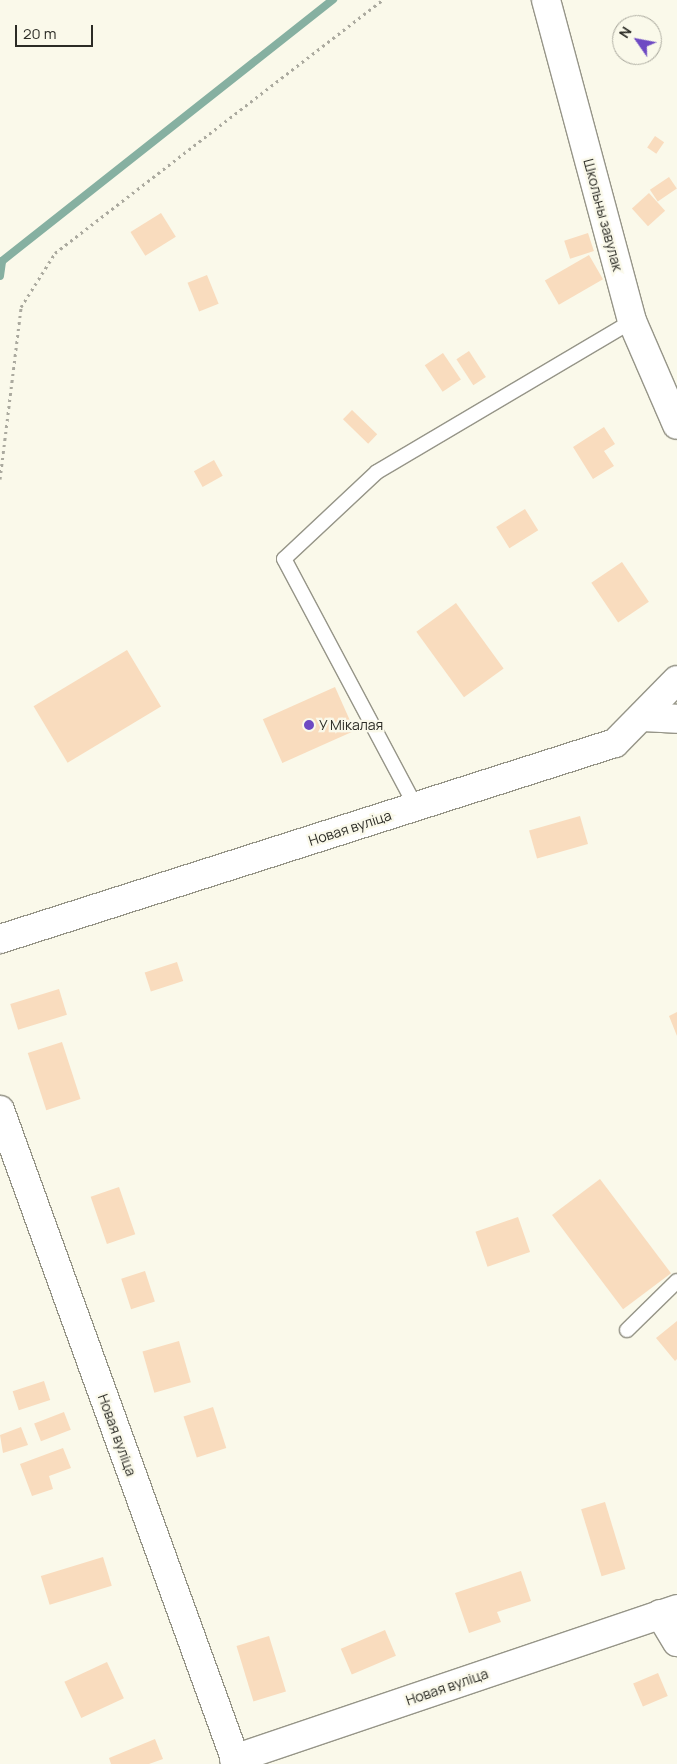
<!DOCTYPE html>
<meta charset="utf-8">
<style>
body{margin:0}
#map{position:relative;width:677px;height:1764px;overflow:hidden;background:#faf9ea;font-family:Manrope,sans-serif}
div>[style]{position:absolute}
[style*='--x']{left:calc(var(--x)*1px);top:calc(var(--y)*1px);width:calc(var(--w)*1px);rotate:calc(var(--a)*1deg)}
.stream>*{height:8px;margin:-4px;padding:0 4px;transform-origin:4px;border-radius:4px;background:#86b0a1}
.building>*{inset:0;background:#f9dcbe;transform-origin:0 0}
.path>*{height:3px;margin-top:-1.5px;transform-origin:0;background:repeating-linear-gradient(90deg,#abaa9f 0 2.5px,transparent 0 6.5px)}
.roads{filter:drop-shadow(1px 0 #969588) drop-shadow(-1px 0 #969588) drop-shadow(0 1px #969588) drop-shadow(0 -1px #969588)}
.service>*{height:14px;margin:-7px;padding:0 7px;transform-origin:7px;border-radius:7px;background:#fff}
.minor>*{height:28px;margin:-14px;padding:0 14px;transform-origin:14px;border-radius:14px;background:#fff}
.dots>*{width:14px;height:14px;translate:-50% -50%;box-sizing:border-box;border:2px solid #faf9ea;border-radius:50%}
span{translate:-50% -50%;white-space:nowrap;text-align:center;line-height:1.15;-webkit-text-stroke:4.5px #faf9ea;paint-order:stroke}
.street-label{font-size:14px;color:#2c2c26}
.poi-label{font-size:14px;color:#2c2c26}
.left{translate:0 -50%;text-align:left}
.north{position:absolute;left:612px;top:15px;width:50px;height:50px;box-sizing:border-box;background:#faf9ea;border:1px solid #a8a79c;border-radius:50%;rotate:303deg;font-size:14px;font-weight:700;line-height:20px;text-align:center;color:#2c2c26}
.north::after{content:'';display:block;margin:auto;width:18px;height:22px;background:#6e4ac3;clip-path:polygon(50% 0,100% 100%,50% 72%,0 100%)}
.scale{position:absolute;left:15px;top:25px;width:78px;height:22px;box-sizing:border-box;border:2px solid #2c2c26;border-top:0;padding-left:6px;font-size:15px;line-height:18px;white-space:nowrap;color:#2c2c26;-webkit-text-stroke:4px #faf9ea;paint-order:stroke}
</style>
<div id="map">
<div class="stream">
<i style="--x:0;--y:276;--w:15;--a:-82"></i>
<i style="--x:2;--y:261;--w:422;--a:-38.3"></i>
</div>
<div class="building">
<i style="left:655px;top:136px;width:11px;height:14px;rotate:34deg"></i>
<i style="left:669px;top:177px;width:14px;height:23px;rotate:56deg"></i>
<i style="left:649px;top:193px;width:24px;height:23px;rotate:48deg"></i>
<i style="left:161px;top:213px;width:28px;height:36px;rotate:58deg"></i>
<i style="left:588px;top:233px;width:19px;height:25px;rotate:72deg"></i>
<i style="left:589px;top:255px;width:28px;height:51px;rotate:60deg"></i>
<i style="left:207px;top:275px;width:31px;height:21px;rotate:68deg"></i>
<i style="left:469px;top:351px;width:31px;height:15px;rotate:57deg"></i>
<i style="left:443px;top:353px;width:32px;height:22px;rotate:56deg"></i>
<i style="left:352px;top:410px;width:35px;height:13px;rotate:44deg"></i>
<i style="clip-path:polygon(604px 427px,615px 444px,604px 451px,614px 466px,593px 479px,573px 447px)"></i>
<i style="left:214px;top:460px;width:18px;height:23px;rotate:61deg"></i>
<i style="left:525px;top:509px;width:25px;height:34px;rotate:58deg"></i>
<i style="left:622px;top:562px;width:48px;height:37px;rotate:56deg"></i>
<i style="left:456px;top:603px;width:81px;height:49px;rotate:54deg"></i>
<i style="left:127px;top:650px;width:66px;height:109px;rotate:59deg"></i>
<i style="left:335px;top:687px;width:48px;height:79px;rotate:66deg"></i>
<i style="left:580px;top:816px;width:29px;height:53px;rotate:74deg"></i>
<i style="left:177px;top:962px;width:20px;height:34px;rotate:72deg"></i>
<i style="left:59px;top:989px;width:27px;height:51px;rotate:73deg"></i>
<i style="clip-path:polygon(677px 1012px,677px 1036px,669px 1016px)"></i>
<i style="left:62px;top:1042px;width:60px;height:36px;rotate:72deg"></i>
<i style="left:600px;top:1179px;width:118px;height:60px;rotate:53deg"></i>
<i style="left:119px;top:1187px;width:50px;height:30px;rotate:71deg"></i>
<i style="left:518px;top:1217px;width:37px;height:45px;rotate:71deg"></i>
<i style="left:145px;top:1271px;width:32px;height:25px;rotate:72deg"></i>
<i style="clip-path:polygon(677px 1321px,677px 1359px,675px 1361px,656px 1338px)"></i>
<i style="left:179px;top:1341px;width:43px;height:38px;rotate:74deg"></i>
<i style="left:44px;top:1381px;width:20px;height:33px;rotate:72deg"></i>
<i style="left:213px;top:1407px;width:43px;height:31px;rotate:72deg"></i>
<i style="left:64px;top:1412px;width:19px;height:32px;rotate:69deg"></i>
<i style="clip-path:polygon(21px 1427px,28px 1445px,3px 1453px,0 1435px)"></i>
<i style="clip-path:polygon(63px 1448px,71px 1468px,49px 1476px,53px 1489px,32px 1496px,20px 1464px)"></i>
<i style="left:605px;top:1502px;width:70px;height:25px;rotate:73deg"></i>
<i style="left:103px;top:1557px;width:30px;height:65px;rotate:73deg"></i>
<i style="clip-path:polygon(521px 1571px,531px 1601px,497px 1612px,501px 1622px,469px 1633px,455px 1593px)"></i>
<i style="left:385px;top:1630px;width:28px;height:48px;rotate:67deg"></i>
<i style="left:269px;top:1636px;width:58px;height:34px;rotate:73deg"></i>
<i style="left:107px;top:1662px;width:40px;height:47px;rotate:65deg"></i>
<i style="left:658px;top:1673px;width:25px;height:27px;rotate:67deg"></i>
<i style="clip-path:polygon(155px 1739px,163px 1759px,149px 1764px,111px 1764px,109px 1758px)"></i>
</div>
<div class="path">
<i style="--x:0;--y:479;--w:173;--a:-83"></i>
<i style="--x:21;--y:307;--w:64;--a:-57.8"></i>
<i style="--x:55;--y:253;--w:413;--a:-37.7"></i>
</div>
<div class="roads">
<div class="service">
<i style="--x:416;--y:807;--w:281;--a:-118"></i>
<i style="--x:284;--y:559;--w:127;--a:-43.1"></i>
<i style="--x:377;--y:472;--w:296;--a:-30.6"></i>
<i style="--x:627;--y:1330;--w:70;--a:-44.4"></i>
</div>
<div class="minor">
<i style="--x:546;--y:0;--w:332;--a:75"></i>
<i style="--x:632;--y:321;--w:113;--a:66.6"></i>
<i style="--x:642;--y:717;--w:35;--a:3"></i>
<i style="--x:0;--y:939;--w:645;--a:-17.68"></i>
<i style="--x:615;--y:743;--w:88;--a:-45.5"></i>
<i style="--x:0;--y:1110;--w:696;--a:70.08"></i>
<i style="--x:660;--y:1614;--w:33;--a:59"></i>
<i style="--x:234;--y:1759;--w:468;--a:-18.7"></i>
</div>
</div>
<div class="dots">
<i style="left:309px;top:725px;background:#6e4ac3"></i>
</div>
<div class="street-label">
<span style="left:603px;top:215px;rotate:75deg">Школьны завулак</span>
<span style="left:350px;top:828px;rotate:-18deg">Новая вуліца</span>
<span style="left:117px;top:1435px;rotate:70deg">Новая вуліца</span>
<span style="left:447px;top:1687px;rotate:-19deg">Новая вуліца</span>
</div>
<div class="poi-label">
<span class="left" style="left:319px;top:725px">У Мікалая</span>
</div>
<div class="north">N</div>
<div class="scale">20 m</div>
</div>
